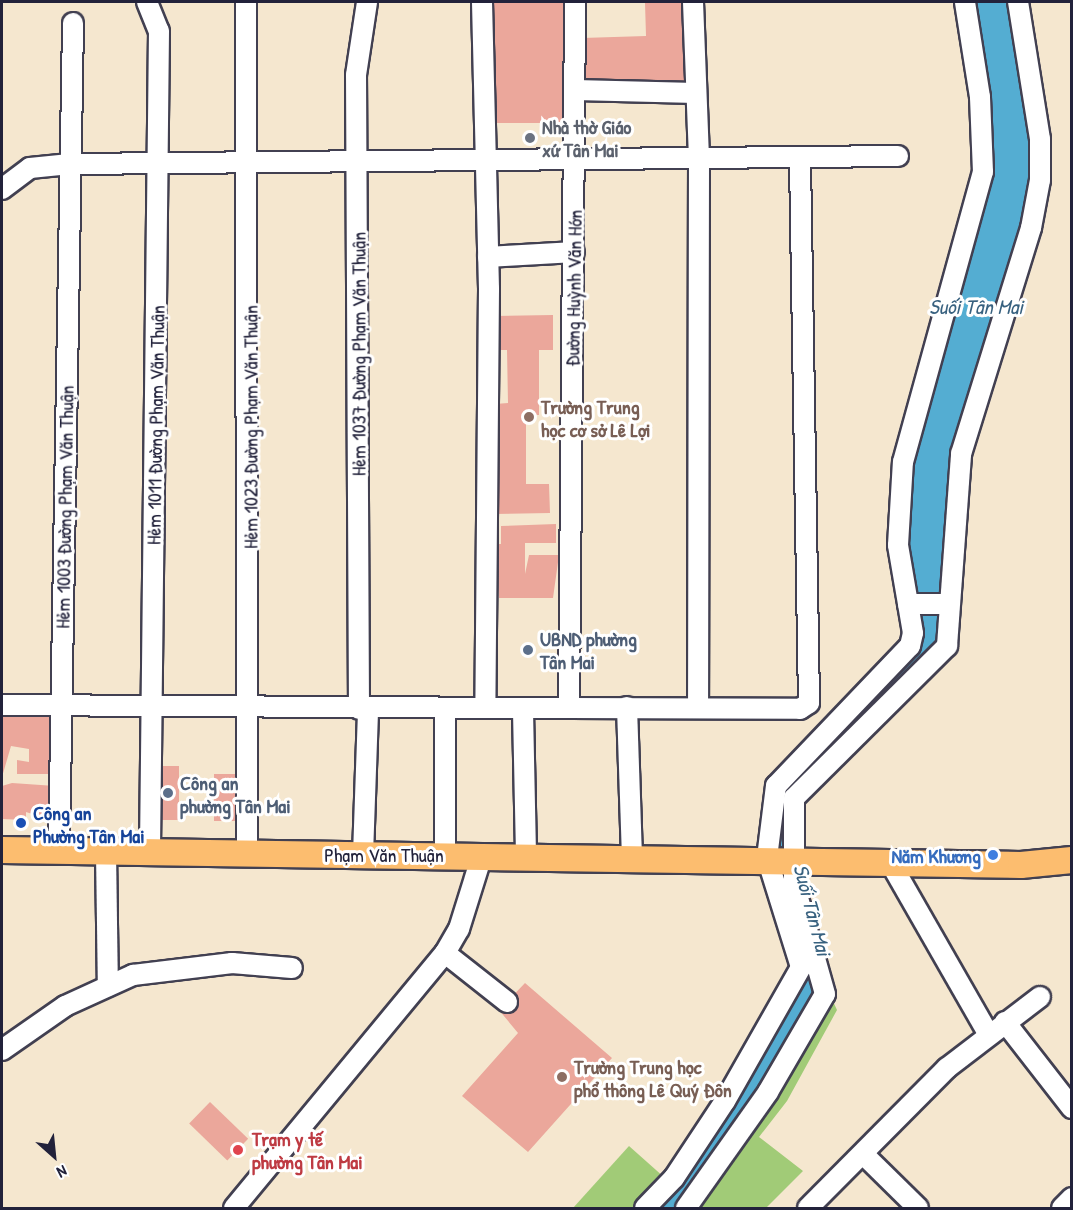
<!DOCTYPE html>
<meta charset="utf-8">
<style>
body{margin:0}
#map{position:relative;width:1073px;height:1210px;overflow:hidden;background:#f5e7cf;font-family:"Patrick Hand",sans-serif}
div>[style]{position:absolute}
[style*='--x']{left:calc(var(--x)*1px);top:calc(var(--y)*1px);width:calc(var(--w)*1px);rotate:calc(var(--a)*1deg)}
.green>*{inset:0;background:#a1cb77}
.water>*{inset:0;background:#54add2}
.building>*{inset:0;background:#eba79b;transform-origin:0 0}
.roads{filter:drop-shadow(2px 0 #424051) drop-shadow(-2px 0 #424051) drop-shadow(0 2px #424051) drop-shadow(0 -2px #424051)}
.minor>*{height:20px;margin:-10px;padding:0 10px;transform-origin:10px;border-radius:10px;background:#fff}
.major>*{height:26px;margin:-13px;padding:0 13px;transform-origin:13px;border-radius:13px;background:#fcbd6f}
.dots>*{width:16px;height:16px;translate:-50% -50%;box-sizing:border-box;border:3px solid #fff;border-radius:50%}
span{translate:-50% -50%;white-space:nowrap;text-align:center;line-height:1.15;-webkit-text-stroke:6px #fff;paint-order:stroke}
.worship-label{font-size:20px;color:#5b616d;font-weight:700}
.left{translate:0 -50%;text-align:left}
.street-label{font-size:20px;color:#22223b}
.education-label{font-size:20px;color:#785e54;font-weight:700}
.service-label{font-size:20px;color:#4e5e75;font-weight:700}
.transit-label{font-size:20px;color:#164399;font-weight:700}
.shop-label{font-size:20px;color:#366cbe;font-weight:700}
.right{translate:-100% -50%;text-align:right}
.health-label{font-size:20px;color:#be3a42;font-weight:700}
.water-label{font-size:21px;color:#38617f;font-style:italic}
.frame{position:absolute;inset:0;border:3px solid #22223b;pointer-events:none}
.north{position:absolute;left:24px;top:1126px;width:60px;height:60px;-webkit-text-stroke:4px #fff;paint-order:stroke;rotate:153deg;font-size:16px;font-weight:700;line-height:24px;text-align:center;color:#22223b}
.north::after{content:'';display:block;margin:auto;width:21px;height:27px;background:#22223b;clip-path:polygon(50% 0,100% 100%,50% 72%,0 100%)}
</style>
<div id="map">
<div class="green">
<i style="clip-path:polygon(831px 997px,837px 1010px,787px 1101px,759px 1137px,803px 1171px,766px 1208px,694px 1208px)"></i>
<i style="clip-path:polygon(629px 1146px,665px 1178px,637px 1208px,573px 1208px)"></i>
</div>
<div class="water">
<i style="clip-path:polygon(972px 2px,1011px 2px,1035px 159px,1029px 206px,953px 457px,941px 639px,790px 790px,818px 993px,762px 1088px,677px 1208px,654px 1208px,797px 991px,778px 870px,778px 803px,788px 780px,907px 663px,911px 459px,986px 198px)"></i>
</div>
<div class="building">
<i style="left:489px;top:2px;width:79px;height:121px"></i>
<i style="clip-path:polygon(686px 2px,690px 89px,582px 86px,582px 38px,646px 36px,645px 3px)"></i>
<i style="clip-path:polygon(553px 315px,553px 350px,539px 350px,539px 415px,526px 415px,526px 484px,549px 484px,550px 513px,494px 514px,495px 404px,508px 403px,507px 350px,495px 350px,495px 316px)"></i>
<i style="clip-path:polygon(556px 524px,556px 543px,525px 543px,525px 574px,529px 555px,559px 555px,553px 598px,499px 598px,494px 544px,501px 544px,501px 526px)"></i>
<i style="clip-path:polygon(2px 714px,56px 717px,52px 774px,17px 774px,17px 760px,29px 762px,29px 749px,11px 746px,2px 777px)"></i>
<i style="left:158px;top:766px;width:21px;height:54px"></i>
<i style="left:214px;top:774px;width:27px;height:47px"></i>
<i style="clip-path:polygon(12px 783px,55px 786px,48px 819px,26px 812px,26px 820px,2px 819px,2px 786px)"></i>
<i style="clip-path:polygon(525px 983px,612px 1058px,528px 1152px,462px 1096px,518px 1033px,499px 1010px)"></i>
<i style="left:210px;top:1102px;width:53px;height:30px;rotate:44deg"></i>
</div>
<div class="roads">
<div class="minor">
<i style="--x:147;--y:2;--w:31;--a:68"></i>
<i style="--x:159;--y:31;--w:820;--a:90.63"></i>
<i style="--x:246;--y:2;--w:850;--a:89.93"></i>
<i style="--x:482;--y:2;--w:287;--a:88.6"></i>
<i style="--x:489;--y:289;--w:419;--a:90.5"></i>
<i style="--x:693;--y:2;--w:158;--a:87.8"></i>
<i style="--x:699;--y:160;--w:547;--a:90.1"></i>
<i style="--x:575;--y:90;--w:121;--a:1.4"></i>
<i style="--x:2;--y:189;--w:35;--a:-37"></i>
<i style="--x:30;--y:168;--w:40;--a:-5.7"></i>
<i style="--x:70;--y:164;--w:828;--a:-0.55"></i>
<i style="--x:488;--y:257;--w:86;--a:-3.3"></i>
<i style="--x:908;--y:604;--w:41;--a:0"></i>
<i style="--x:2;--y:705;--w:521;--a:0.33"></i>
<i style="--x:627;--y:707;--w:150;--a:88.1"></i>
<i style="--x:445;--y:708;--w:146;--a:90"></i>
<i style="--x:569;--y:708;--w:231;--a:0.2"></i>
<i style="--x:800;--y:709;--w:11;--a:-34"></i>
<i style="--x:809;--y:703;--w:545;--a:-90.95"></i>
<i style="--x:359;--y:709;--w:634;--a:-90.27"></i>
<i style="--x:356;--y:75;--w:74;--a:-81.4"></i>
<i style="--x:59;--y:851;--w:828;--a:-89.03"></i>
<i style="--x:106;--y:851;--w:135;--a:89.2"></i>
<i style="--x:526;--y:854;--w:146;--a:-91.2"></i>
<i style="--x:523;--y:708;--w:46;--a:0"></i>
<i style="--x:569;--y:708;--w:706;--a:-89.51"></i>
<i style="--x:363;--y:855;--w:146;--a:-88"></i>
<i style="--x:891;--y:864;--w:197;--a:60.2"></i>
<i style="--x:445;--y:953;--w:79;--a:38.3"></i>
<i style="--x:1005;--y:1022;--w:109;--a:52.1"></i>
<i style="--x:2;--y:1050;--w:77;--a:-34.9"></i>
<i style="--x:65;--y:1006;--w:75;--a:-24.5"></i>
<i style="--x:133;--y:975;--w:100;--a:-6.9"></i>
<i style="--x:232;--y:963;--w:60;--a:4.8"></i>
<i style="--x:863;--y:1154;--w:77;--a:44.5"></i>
<i style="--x:234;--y:1208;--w:331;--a:-50.4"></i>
<i style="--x:445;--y:953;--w:28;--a:-60"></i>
<i style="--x:459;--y:929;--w:77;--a:-72.7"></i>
<i style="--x:645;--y:1208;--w:42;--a:-46"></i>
<i style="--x:674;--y:1178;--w:92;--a:-56.5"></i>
<i style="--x:725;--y:1101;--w:154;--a:-60.4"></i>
<i style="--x:801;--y:967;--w:114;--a:-107.3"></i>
<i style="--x:767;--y:858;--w:73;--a:-82.9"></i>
<i style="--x:776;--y:786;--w:194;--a:-46.3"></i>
<i style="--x:910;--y:646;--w:13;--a:-77"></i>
<i style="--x:913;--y:633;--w:89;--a:-99.7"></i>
<i style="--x:898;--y:545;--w:83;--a:-86.6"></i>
<i style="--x:903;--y:462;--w:301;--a:-74.6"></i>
<i style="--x:983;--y:172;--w:75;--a:-92.3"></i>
<i style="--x:980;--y:97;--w:96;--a:-99"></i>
<i style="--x:686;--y:1208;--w:142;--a:-54.7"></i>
<i style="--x:768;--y:1092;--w:113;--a:-59.8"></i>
<i style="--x:825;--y:994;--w:114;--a:-105.7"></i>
<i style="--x:794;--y:884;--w:86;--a:-90"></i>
<i style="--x:794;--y:798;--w:216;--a:-44.8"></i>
<i style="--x:947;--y:646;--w:193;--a:-85.8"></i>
<i style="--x:961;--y:454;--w:237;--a:-72.8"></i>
<i style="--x:1031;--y:228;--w:49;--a:-79.4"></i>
<i style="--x:1040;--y:180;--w:41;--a:-90"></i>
<i style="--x:1040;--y:139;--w:139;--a:-99.1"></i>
<i style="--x:808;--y:1208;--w:197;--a:-45.2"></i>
<i style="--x:947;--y:1068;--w:117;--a:-37.4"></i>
<i style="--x:1062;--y:1208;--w:14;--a:-45"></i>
</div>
<div class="major">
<i style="--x:2;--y:850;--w:1019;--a:0.84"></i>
<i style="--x:1021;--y:865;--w:51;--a:-5.6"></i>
</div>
</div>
<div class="dots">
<i style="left:530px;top:138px;background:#6b7280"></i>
<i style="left:529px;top:417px;background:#8d6e63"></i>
<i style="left:528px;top:650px;background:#5c6f8a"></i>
<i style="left:168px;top:793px;background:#5c6f8a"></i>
<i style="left:21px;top:823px;background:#1a4fb4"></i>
<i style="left:993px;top:855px;background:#3f7fe0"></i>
<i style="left:562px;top:1077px;background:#8d6e63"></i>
<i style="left:238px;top:1150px;background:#e0444e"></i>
</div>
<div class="worship-label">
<span class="left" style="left:542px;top:138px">Nhà thờ Giáo<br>xứ Tân Mai</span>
</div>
<div class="street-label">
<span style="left:573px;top:288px;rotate:-89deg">Đường Huỳnh Văn Hớn</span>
<span style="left:358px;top:354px;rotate:-90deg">Hẻm 1037 Đường Phạm Văn Thuận</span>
<span style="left:155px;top:425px;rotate:-89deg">Hẻm 1011 Đường Phạm Văn Thuận</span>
<span style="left:250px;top:427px;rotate:-90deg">Hẻm 1023 Đường Phạm Văn Thuận</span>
<span style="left:64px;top:507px;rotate:-89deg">Hẻm 1003 Đường Phạm Văn Thuận</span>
<span style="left:384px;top:854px">Phạm Văn Thuận</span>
</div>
<div class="education-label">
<span class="left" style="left:541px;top:418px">Trường Trung<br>học cơ sở Lê Lợi</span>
<span class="left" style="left:574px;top:1078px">Trường Trung học<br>phổ thông Lê Quý Đôn</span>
</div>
<div class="service-label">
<span class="left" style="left:540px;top:650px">UBND phường<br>Tân Mai</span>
<span class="left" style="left:180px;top:794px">Công an<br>phường Tân Mai</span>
</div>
<div class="transit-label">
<span class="left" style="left:33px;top:824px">Công an<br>Phường Tân Mai</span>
</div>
<div class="shop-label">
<span class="right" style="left:981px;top:855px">Năm Khương</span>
</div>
<div class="health-label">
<span class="left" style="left:252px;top:1150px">Trạm y tế<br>phường Tân Mai</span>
</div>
<div class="water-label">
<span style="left:976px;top:307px">Suối Tân Mai</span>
<span style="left:812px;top:910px;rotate:75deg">Suối Tân Mai</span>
</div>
<div class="frame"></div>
<div class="north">N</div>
</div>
